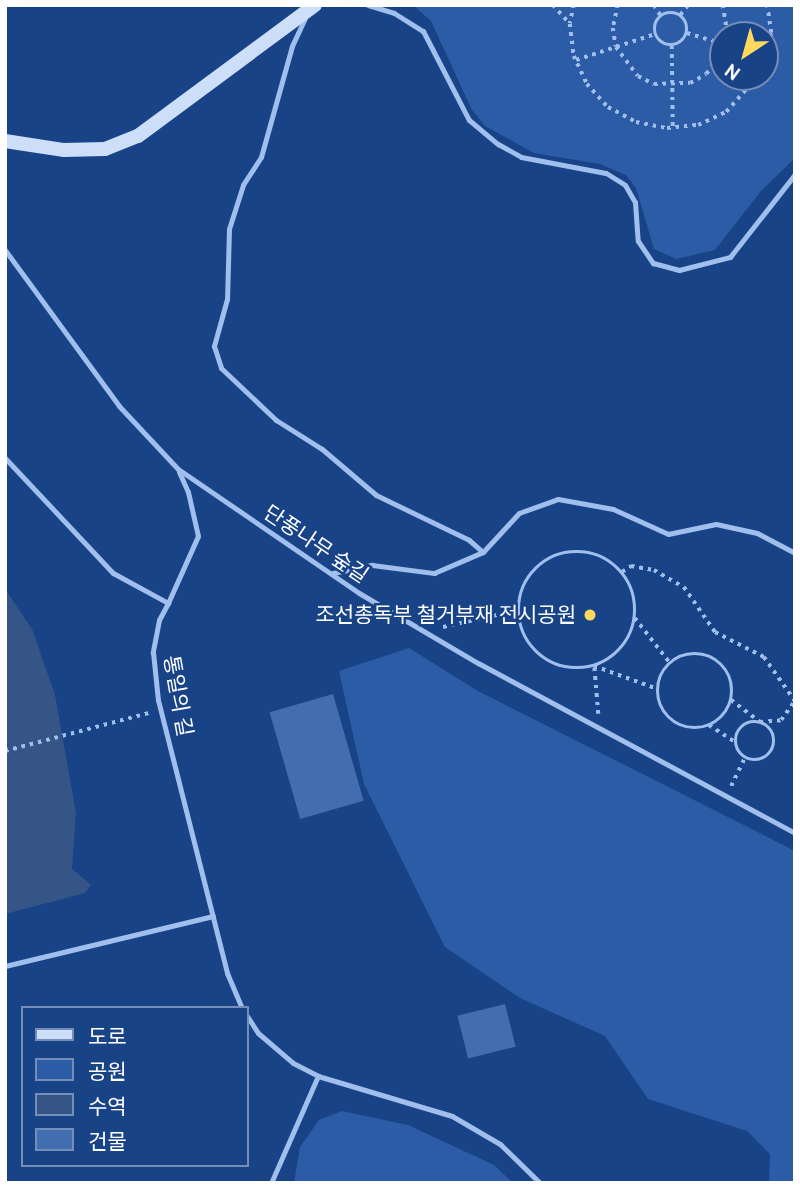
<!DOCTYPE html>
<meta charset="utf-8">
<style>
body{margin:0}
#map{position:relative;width:800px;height:1188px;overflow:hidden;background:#194387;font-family:Cabin,"Noto Sans KR",sans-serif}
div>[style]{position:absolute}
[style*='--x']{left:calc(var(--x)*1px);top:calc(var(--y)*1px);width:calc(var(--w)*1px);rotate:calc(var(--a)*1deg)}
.green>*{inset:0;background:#2c5ca5}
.water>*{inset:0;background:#355587}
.building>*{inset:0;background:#426db0;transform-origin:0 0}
.path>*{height:3.5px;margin-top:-1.75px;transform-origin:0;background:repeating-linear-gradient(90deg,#a0bfed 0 3.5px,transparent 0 8.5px)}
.path>.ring{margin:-1.75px;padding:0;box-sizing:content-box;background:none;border:3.5px solid #a0bfed;border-radius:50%}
.lane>*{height:5px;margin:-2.5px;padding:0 2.5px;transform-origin:2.5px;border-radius:2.5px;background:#a0bfed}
.secondary>*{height:14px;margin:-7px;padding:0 7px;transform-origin:7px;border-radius:7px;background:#cddef9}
.dots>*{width:19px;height:19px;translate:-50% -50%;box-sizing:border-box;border:4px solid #194387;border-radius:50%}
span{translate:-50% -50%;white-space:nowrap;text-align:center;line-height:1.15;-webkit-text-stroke:5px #194387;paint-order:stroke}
.street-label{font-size:21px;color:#fff}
.poi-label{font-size:21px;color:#fff}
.right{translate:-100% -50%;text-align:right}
.frame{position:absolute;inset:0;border:7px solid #fff;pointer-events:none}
.legend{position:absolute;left:21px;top:1006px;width:228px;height:161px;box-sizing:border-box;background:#194387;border:2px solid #758eb7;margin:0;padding:9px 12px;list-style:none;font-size:21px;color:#fff}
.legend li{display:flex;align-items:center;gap:14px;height:35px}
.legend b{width:35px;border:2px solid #758eb7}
.north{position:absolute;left:709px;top:21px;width:70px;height:70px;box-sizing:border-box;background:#194387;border:2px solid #758eb7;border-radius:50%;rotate:216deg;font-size:19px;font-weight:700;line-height:28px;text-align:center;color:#fff}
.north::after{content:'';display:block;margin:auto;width:24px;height:32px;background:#ffd95c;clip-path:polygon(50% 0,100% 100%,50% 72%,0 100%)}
</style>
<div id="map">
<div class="green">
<i style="clip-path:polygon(evenodd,413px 5px,795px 5px,795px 158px,761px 191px,715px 250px,676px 259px,654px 249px,636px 188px,626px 175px,600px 164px,534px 153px,485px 126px,472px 110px,431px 21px,413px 5px,723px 35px,765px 35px,765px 77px,723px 77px,723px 35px)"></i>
<i style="clip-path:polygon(409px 648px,478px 691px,795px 851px,795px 1183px,769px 1183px,770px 1154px,747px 1131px,648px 1099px,605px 1036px,520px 998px,445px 947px,364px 784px,339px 671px)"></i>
<i style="clip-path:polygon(342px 1111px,408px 1125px,494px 1165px,513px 1183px,294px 1183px,300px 1147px,319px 1120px)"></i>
</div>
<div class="water">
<i style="clip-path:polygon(5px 589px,32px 629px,55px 695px,76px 813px,72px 869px,91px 885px,85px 893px,5px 914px)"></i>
</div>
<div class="building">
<i style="left:333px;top:694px;width:111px;height:66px;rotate:74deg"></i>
<i style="left:505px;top:1004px;width:44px;height:49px;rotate:76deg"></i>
</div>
<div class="path">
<i style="--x:553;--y:5;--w:25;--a:48"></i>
<i style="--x:574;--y:5;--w:19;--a:102"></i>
<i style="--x:570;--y:24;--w:32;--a:83"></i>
<i style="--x:574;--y:56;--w:31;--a:65"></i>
<i style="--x:587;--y:84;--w:31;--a:48"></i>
<i style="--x:608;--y:107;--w:32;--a:28"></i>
<i style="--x:636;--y:122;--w:32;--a:11"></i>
<i style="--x:667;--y:128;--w:31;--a:-6"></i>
<i style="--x:698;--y:125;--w:31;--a:-25"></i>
<i style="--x:726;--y:112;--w:47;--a:-48.5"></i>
<i style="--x:618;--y:5;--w:24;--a:102"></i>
<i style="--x:613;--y:28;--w:19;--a:81"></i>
<i style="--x:616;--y:47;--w:36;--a:53"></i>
<i style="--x:638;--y:76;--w:18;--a:27"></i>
<i style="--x:654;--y:84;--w:36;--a:-2"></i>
<i style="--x:690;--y:83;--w:18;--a:-29"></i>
<i style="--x:706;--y:74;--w:28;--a:-52"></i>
<i style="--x:654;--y:5;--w:13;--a:58"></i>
<i style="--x:723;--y:5;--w:30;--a:81"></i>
<i class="ring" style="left:655px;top:13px;width:28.5px;height:28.5px"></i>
<i style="--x:680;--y:15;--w:13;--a:-51"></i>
<i style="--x:687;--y:33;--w:38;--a:17"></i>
<i style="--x:672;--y:46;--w:82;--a:89.3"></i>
<i style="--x:576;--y:60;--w:83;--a:-18.2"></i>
<i style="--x:765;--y:62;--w:30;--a:-78"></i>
<i style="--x:771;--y:33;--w:28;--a:-98"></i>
<i class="ring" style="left:519px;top:552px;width:112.5px;height:112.5px"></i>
<i style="--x:622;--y:572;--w:11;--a:-34"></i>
<i style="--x:631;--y:566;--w:23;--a:10"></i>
<i style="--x:654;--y:570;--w:34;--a:30"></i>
<i style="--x:684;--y:587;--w:55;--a:55.4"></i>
<i style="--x:715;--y:632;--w:55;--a:27"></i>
<i style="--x:764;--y:657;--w:54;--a:54.8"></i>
<i style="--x:635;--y:618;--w:57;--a:52.1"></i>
<i style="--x:443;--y:627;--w:78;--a:-12.6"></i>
<i class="ring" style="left:658px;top:654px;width:70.5px;height:70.5px"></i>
<i style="--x:731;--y:700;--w:36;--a:37"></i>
<i style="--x:760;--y:722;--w:21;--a:-5"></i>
<i style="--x:781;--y:720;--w:24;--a:-54"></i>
<i style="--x:598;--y:714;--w:48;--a:-94.8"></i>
<i style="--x:594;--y:666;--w:68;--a:19.8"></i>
<i class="ring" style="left:736px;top:722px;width:34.5px;height:34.5px"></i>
<i style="--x:709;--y:725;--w:31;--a:33"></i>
<i style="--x:5;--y:751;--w:149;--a:-14.8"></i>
<i style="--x:731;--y:786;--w:32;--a:-64"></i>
</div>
<div class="lane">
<i style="--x:368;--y:5;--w:27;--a:17"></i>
<i style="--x:394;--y:13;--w:34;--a:32"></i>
<i style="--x:423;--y:31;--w:100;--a:62.7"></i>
<i style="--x:469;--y:120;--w:38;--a:40"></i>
<i style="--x:498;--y:144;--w:26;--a:29"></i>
<i style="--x:521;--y:157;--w:86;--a:10.7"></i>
<i style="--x:606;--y:173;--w:22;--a:32"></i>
<i style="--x:625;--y:185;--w:20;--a:60"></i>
<i style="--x:635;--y:202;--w:39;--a:86"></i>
<i style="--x:638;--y:241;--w:27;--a:56"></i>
<i style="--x:653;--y:263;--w:27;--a:15"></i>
<i style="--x:679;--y:270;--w:53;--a:-14.3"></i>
<i style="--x:730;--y:257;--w:105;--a:-51.9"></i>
<i style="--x:305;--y:18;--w:31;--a:115"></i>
<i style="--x:292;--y:46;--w:115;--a:105.6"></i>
<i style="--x:261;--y:157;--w:33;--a:123"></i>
<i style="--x:243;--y:185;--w:46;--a:107.7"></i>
<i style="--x:229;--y:229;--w:70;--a:91.6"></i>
<i style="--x:227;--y:299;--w:49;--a:105.5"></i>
<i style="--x:214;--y:346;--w:23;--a:72"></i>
<i style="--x:221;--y:368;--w:76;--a:43.4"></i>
<i style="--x:276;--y:420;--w:54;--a:32.2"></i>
<i style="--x:322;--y:449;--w:71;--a:40.4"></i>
<i style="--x:376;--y:495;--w:103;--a:25.8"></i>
<i style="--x:469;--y:540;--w:18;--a:41"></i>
<i style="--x:5;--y:250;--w:193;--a:53.8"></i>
<i style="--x:119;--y:406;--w:86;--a:46.9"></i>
<i style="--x:178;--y:469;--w:219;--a:34.4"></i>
<i style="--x:359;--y:593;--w:138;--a:30.5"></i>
<i style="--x:478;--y:663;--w:360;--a:28.2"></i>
<i style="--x:5;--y:458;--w:158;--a:46.8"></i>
<i style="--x:113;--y:573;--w:63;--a:28.6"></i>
<i style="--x:168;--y:603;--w:19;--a:118"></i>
<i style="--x:159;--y:620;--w:33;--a:101"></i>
<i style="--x:153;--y:652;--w:48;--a:84.1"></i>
<i style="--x:158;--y:700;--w:282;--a:75.8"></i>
<i style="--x:227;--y:973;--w:38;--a:67"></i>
<i style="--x:333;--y:573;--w:40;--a:-12"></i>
<i style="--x:372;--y:565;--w:63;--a:7.4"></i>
<i style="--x:434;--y:573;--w:53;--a:-23.2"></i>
<i style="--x:483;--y:552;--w:53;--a:-47.3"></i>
<i style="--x:519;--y:513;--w:41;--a:-19.7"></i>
<i style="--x:558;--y:499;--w:56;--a:10.3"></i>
<i style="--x:613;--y:509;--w:60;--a:24.4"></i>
<i style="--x:668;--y:534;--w:49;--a:-11.8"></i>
<i style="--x:716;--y:524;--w:42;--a:12.4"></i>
<i style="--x:757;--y:533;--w:43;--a:27.8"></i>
<i style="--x:168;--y:603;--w:73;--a:-65.9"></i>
<i style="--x:198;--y:536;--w:45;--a:-102.8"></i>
<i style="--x:188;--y:492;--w:22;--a:-114"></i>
<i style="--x:5;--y:966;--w:214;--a:-13.5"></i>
<i style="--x:247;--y:1016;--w:20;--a:57"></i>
<i style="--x:258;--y:1033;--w:46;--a:40.6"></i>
<i style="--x:293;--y:1063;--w:28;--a:27"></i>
<i style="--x:318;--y:1076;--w:140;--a:16.6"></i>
<i style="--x:452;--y:1116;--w:56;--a:30.3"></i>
<i style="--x:500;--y:1144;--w:56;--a:44.3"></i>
<i style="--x:271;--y:1183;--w:117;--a:-66.3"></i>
</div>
<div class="secondary">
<i style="--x:5;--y:141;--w:60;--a:8.7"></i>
<i style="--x:64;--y:150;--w:41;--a:-1.4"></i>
<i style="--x:105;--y:149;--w:35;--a:-22"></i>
<i style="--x:138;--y:136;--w:220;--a:-36.5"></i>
</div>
<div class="dots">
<i style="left:590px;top:615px;background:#ffd95c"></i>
</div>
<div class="street-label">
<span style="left:316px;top:544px;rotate:34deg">단풍나무 숲길</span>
<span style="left:178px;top:696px;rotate:80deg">통일의 길</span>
</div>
<div class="poi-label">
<span class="right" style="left:576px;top:615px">조선총독부 철거부재 전시공원</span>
</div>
<div class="frame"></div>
<ul class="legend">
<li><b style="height:9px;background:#cddef9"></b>도로</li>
<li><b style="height:19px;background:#2c5ca5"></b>공원</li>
<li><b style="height:19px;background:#355587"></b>수역</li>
<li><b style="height:19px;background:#426db0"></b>건물</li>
</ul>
<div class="north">N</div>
</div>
